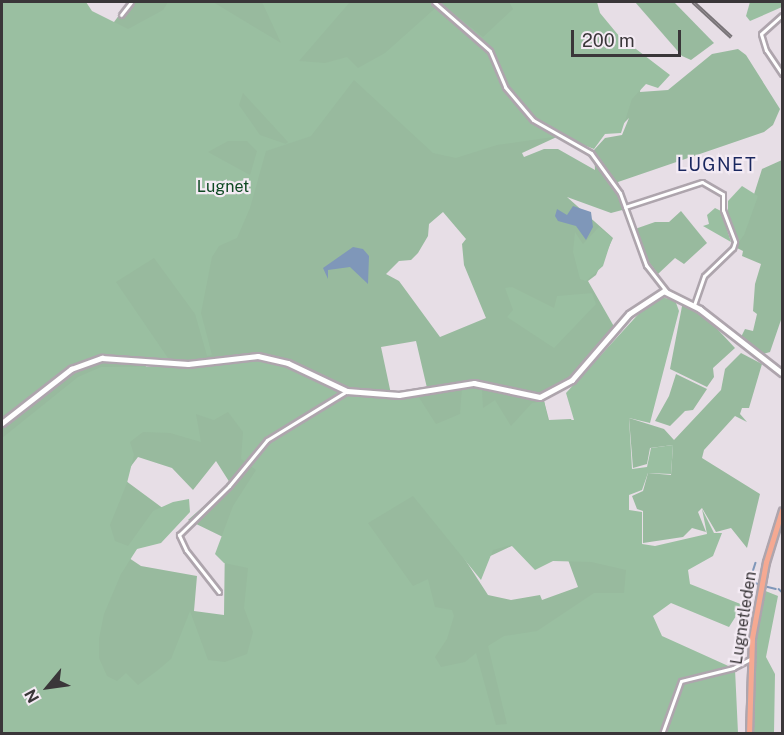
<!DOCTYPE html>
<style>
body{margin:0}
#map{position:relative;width:784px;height:735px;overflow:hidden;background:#e7dee6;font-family:"Public Sans",sans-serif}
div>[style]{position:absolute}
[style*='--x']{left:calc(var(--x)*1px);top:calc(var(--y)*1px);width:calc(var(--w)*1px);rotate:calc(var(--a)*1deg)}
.green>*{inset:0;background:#98ba9e}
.forest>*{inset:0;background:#9abfa1}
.water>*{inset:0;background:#7f97b9}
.stream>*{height:1.5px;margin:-0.75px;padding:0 0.75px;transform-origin:0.75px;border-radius:0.75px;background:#7f97b9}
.roads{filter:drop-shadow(2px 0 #aea5ad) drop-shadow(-2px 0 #aea5ad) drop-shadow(0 2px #aea5ad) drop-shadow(0 -2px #aea5ad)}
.street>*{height:3px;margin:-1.5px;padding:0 1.5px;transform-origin:1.5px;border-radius:1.5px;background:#fff}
.secondary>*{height:4.5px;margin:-2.25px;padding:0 2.25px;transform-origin:2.25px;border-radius:2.25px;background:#fff}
.highway>*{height:5px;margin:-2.5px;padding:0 2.5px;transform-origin:2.5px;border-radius:2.5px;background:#f5a992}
.rail>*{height:4px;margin-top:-2px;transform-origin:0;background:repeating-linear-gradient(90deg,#f4ebf4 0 4.5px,#797478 0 9px);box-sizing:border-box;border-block:2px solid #797478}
span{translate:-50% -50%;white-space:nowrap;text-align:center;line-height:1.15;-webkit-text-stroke:4.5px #f4ebf4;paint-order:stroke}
.park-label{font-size:16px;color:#0f4923}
.street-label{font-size:16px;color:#3a3639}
.neighbourhood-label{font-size:18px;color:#1a275f;letter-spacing:1.5px}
.frame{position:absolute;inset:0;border:3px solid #3a3639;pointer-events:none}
.north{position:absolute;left:18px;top:657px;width:60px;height:60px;-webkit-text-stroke:4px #f4ebf4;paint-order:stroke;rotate:241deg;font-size:16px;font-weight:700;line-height:24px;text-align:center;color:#3a3639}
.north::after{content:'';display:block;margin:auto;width:21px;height:27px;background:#3a3639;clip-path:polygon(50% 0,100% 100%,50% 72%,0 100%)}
.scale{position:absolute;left:571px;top:30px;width:110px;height:27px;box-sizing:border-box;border:3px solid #3a3639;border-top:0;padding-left:8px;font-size:18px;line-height:21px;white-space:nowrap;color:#3a3639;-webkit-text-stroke:4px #f4ebf4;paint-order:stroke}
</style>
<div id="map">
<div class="green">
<i style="clip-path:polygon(evenodd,2px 2px,111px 26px,129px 2px,593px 2px,599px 18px,642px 78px,640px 92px,668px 90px,712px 54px,738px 49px,746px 55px,780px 109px,773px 125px,764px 132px,618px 182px,626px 209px,611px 213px,567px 197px,613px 238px,596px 275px,588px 281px,616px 330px,579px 374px,559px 391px,543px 397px,549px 420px,571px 419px,590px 451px,626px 555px,635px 653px,714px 733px,2px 733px,2px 2px,629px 118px,622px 135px,605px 138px,594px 150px,595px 170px,558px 149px,544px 149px,524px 157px,522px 153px,561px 135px,619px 128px,629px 118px,2px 2px,443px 212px,466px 239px,462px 244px,464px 265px,486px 318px,440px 337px,399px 281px,386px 274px,399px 261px,411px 260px,418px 253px,428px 236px,429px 224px,443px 212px,2px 2px,416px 341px,427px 388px,391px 394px,381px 347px,416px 341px,2px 2px,146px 363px,169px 364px,167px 396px,145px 396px,146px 363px,2px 2px,138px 457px,172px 468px,193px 490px,216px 461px,230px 483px,188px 520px,225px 538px,224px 615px,194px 611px,197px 576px,141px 566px,129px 558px,168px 512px,122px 478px,138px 457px,2px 2px,514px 545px,567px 557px,578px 587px,542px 600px,540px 595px,511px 600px,488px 595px,464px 558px,484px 559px,514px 545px)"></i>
<i style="clip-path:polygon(635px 2px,674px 2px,714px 43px,691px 60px,682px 56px)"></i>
<i style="clip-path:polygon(782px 160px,782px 317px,770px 352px,763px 354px,741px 337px,745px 329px,753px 331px,757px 314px,753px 311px,755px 284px,761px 264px,742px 256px,743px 251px,737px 248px,762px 169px)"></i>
<i style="clip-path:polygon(681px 211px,707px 243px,684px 264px,675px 258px,658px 274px,645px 257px,635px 229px,655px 222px,669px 222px)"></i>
<i style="clip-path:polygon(683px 301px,707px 318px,735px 348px,713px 368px,714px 377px,707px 387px,670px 369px)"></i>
<i style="clip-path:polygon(741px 353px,762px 364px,749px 408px,742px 408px,740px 414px,747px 422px,735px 416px,704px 450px,702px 458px,760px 494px,747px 548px,731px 528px,716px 532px,702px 508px,698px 512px,706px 532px,692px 528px,683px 537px,643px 543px,643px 511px,637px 509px,632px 496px,643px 491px,648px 473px,671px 475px,673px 445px,650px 448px,647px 464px,633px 468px,629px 418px,664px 429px,674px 440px,721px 390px,725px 369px)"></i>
<i style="clip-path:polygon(676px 374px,707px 389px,693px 410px,685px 411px,670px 426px,655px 421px,669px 396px)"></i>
</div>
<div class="forest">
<i style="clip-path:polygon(evenodd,2px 2px,86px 2px,92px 11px,128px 29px,163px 10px,168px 2px,213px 2px,281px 43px,262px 2px,350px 2px,299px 61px,325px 63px,347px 57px,358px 68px,385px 53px,441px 3px,483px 37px,513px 9px,509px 2px,597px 2px,600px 13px,619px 36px,670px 75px,658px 88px,646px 84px,632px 99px,621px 133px,605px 134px,594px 149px,560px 136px,497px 145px,456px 158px,433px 153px,354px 80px,311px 136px,266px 151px,250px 208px,237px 238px,219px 246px,212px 257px,201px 313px,212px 355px,207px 356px,195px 314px,154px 258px,116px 282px,170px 361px,98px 356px,79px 362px,44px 391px,2px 416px,2px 2px,243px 93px,288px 142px,286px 144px,260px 135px,239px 105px,243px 93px,2px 2px,228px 141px,247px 141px,257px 151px,250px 175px,208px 152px,228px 141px)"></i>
<i style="clip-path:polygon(750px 2px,782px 2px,782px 7px,750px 21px,746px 16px)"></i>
<i style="clip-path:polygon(742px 186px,758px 196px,744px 235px,737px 244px,728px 217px,728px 201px)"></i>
<i style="clip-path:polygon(715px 208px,721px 211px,731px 242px,703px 226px,709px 224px,707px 215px)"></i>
<i style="clip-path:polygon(599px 227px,612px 238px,603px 266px,586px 281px,580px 279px,573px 252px,575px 232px,583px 244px)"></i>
<i style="clip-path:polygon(512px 287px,554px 308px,557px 296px,592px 293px,596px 304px,554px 348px,507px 317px,513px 310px,505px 288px)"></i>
<i style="clip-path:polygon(evenodd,655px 296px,675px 300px,679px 311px,650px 423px,629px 418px,632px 469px,647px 467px,651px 448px,673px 445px,671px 474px,648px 473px,642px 490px,629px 495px,629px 510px,642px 512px,642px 544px,655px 546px,707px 534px,702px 509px,714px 533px,722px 533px,713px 556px,688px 570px,690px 584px,743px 605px,729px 627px,671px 603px,653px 616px,662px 636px,735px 669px,738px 733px,2px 734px,2px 438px,78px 377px,101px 367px,198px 366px,271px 360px,343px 394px,418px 396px,436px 424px,460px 414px,462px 387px,482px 390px,483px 408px,495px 400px,511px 426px,532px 403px,544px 401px,548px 420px,574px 420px,566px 393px,655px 296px,228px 412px,243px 432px,241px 459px,256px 470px,233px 506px,215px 554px,224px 563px,248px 568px,244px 608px,253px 632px,247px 654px,225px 662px,208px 660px,190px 611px,171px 659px,158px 670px,138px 685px,126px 673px,117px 681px,107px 676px,99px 658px,99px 639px,104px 614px,121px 574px,137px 549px,161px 543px,190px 512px,189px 499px,173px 502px,153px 511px,128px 546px,115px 541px,110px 525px,127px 483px,134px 455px,130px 442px,143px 432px,170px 433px,201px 442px,196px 414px,214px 420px,228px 412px,655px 296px,413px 496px,481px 580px,493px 550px,511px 545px,535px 570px,553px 561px,591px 562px,626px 570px,624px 593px,594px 593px,537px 631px,504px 636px,488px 646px,507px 724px,496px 725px,476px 653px,465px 662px,441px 667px,435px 657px,447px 639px,454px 616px,452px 610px,435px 607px,428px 579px,413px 586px,368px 523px,413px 496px)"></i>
<i style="clip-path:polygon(763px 590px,778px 596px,766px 657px,775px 674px,774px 733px,752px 734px,754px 661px)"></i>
</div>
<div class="water">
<i style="clip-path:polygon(573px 206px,591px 212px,593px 227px,586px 240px,576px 226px,558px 221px,555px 216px,557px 209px,567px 215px)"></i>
<i style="clip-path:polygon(353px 247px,363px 249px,369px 256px,368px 284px,350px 267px,328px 270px,328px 279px,323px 268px)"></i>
</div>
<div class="stream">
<i style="--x:756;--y:563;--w:16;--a:108"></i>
<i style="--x:751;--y:578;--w:9;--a:41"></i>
<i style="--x:764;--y:586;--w:12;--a:14"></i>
<i style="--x:779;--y:589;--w:4;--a:45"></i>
</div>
<div class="roads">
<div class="street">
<i style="--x:434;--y:2;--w:74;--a:41.2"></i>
<i style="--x:490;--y:51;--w:39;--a:67"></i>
<i style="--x:505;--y:87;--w:43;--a:49.7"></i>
<i style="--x:533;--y:120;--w:67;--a:29.6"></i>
<i style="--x:591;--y:153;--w:49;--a:54.1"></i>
<i style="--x:620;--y:193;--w:77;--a:70.1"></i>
<i style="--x:646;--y:265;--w:33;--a:52"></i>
<i style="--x:121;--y:15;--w:16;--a:-52"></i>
<i style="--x:782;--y:15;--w:28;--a:138"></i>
<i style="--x:761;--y:34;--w:17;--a:73"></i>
<i style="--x:766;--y:50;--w:29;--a:56"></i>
<i style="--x:625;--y:207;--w:81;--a:-18"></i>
<i style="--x:702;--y:182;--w:24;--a:30"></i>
<i style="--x:723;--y:194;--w:16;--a:90"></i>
<i style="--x:723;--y:210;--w:34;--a:69"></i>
<i style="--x:735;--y:242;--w:6;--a:108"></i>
<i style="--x:733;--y:248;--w:40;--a:136"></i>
<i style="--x:704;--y:276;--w:31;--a:109"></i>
<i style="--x:219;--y:592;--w:53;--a:-128.2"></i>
<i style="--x:186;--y:550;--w:17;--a:-115"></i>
<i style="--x:179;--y:535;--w:70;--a:-44.4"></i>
<i style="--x:229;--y:486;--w:60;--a:-50.4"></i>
<i style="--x:267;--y:440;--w:94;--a:-31.5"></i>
<i style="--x:662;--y:734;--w:56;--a:-70.3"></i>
<i style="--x:681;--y:681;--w:54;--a:-14"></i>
<i style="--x:733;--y:668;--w:19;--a:-28"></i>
</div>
<div class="secondary">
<i style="--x:2;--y:423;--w:88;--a:-38"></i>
<i style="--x:71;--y:369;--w:33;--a:-20"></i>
<i style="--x:102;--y:358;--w:86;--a:4"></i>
<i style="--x:188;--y:364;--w:70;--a:-6.5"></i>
<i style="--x:258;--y:356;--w:31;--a:13"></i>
<i style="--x:288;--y:363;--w:65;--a:25.4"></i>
<i style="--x:347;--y:391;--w:52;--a:4.4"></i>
<i style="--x:399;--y:395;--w:76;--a:-9.1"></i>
<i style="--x:474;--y:383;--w:67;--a:12"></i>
<i style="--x:540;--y:397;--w:36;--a:-28"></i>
<i style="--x:572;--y:380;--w:87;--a:-49.2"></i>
<i style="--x:629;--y:314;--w:42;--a:-33.3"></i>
<i style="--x:664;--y:291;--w:40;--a:26.6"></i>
<i style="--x:700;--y:309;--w:104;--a:38"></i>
</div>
<div class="highway">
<i style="--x:749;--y:734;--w:96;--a:-88.2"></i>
<i style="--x:752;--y:638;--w:77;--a:-79.6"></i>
<i style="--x:766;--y:562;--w:54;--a:-72.9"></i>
</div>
</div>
<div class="rail">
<i style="--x:693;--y:2;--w:52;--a:42.6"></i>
</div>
<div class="park-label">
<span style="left:223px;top:187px">Lugnet</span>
</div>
<div class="street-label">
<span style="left:744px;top:618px;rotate:-81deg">Lugnetleden</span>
</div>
<div class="neighbourhood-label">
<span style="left:717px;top:165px">LUGNET</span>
</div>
<div class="frame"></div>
<div class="north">N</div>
<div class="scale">200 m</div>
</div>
